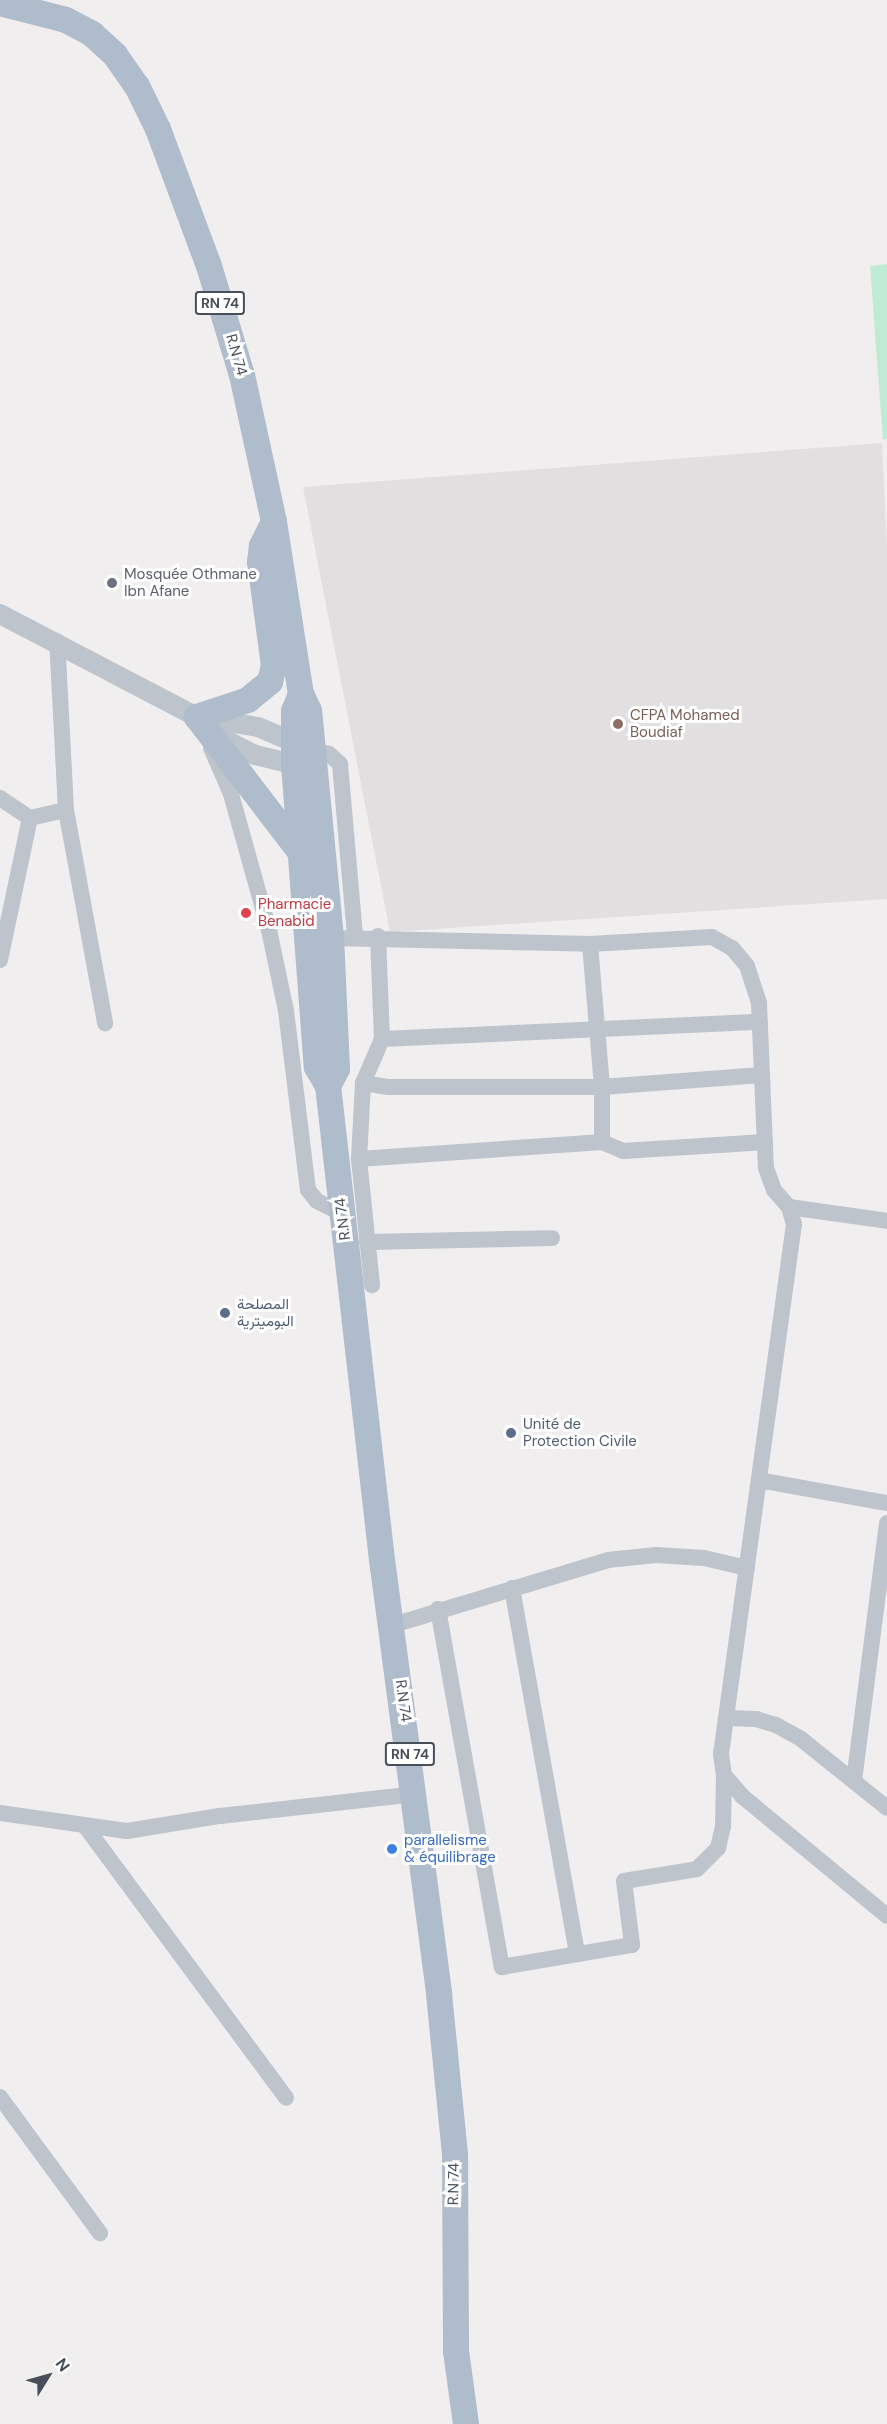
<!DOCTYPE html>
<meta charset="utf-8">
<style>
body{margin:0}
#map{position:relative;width:887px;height:2424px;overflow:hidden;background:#f0eeee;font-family:"DM Sans",Vazirmatn,sans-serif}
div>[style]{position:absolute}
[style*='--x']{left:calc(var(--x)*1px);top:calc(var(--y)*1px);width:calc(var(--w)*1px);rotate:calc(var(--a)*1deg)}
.education>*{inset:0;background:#e1dfdf}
.green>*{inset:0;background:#bfebd3}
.minor>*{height:16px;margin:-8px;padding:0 8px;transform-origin:8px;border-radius:8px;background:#bdc4cc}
.tertiary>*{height:20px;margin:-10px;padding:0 10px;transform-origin:10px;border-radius:10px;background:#bdc4cc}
.primary>*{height:26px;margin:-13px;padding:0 13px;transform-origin:13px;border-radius:13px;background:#afbccb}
.dots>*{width:16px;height:16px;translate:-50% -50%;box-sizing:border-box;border:3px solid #fff;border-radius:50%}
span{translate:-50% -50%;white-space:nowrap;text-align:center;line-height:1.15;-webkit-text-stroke:6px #fff;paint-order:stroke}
.shield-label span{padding:2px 4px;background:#fff;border:2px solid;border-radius:4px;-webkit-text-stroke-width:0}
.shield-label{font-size:14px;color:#47505a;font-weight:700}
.street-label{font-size:15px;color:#47505a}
.worship-label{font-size:15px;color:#5b616d}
.left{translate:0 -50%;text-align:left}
.education-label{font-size:15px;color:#785e54}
.health-label{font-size:15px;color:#be3a42}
.service-label{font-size:15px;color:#4e5e75}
.shop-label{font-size:15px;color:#366cbe}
.north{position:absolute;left:18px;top:2346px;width:60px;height:60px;-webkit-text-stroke:4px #fff;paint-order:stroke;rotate:53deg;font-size:16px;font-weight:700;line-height:24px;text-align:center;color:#47505a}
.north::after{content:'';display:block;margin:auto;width:21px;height:27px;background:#47505a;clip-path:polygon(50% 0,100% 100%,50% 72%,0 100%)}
</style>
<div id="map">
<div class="education">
<i style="clip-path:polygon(882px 443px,887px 549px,887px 899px,390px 932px,303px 487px)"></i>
</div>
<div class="green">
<i style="clip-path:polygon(887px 264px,887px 439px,883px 440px,870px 266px)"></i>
</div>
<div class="minor">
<i style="--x:211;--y:748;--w:50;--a:66.5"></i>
<i style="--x:231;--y:794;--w:141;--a:74.4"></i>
<i style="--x:269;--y:930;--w:83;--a:78.1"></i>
<i style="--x:286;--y:1011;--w:180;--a:83"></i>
<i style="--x:308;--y:1190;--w:14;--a:51"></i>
<i style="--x:317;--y:1201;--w:28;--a:27"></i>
<i style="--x:313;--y:750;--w:16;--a:14"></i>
<i style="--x:329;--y:754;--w:15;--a:42"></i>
<i style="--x:340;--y:764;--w:174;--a:85"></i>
<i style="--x:0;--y:798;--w:36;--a:34"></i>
<i style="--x:30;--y:818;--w:37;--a:-13"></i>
<i style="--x:66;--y:810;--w:169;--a:-93"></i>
<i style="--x:66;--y:810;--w:217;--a:79.6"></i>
<i style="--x:378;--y:936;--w:103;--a:87.8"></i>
<i style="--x:382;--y:1039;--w:48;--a:113.4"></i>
<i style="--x:363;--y:1083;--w:26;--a:9"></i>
<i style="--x:389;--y:1087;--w:213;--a:0"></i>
<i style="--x:602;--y:1087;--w:160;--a:-4.3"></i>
<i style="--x:331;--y:938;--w:259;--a:1.3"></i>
<i style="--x:590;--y:944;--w:122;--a:-3.3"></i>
<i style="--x:712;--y:937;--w:23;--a:29"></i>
<i style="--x:732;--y:948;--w:23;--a:50"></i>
<i style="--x:747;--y:966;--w:39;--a:72"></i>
<i style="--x:759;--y:1003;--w:165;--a:87.6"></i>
<i style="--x:766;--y:1168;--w:23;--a:70"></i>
<i style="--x:774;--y:1190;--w:23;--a:49"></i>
<i style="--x:789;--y:1207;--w:18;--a:74"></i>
<i style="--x:794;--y:1224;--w:535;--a:97.84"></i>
<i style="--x:721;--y:1754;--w:21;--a:82"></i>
<i style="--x:724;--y:1775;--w:28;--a:49"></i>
<i style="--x:742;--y:1796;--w:188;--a:39.6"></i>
<i style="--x:590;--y:944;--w:144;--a:85.2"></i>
<i style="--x:602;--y:1087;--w:55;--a:90"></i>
<i style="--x:0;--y:960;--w:145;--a:-78.1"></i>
<i style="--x:382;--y:1039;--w:378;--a:-2.6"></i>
<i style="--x:363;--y:1083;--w:76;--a:93"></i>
<i style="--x:359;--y:1159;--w:127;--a:84.1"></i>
<i style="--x:359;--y:1159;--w:244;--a:-4"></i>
<i style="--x:602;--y:1142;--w:23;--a:23"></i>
<i style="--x:623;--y:1151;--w:142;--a:-3.6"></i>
<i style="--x:789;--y:1207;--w:99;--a:8.1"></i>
<i style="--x:367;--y:1242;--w:185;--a:-1.2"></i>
<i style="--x:759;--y:1480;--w:130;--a:10.2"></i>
<i style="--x:512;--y:1588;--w:372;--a:79.9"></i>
<i style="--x:438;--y:1609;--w:364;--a:79.9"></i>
<i style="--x:502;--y:1967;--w:132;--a:-9.6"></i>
<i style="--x:632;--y:1945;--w:64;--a:-97.1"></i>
<i style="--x:624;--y:1881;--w:74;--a:-9.3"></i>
<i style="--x:697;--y:1869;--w:30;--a:-45"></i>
<i style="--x:718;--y:1848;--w:22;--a:-77"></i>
<i style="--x:723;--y:1827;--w:52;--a:-88.9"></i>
<i style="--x:393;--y:1625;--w:225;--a:-16.8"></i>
<i style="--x:608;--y:1560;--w:48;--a:-5.9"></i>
<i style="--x:656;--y:1555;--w:48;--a:3.6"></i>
<i style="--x:704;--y:1558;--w:44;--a:13.1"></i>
<i style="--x:726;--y:1718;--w:30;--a:2"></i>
<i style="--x:756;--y:1719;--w:21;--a:17"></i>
<i style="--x:776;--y:1725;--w:29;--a:29"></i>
<i style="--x:801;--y:1739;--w:110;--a:38.7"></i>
<i style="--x:854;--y:1781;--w:260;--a:-82.7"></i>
<i style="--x:0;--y:1813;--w:128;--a:8.1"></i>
<i style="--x:127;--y:1831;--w:94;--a:-9.2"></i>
<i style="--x:220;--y:1816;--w:197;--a:-6.4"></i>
<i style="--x:85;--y:1826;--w:338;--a:53.5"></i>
<i style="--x:0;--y:2097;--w:169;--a:53.7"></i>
</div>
<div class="tertiary">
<i style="--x:0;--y:614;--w:222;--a:27.6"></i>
<i style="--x:305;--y:767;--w:51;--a:-166.5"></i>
<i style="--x:255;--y:755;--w:35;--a:-153"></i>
<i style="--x:224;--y:739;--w:35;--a:-141"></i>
<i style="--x:197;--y:717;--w:62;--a:9.3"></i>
<i style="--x:258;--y:727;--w:51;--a:23.1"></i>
</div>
<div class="primary">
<i style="--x:0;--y:3;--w:68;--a:14.4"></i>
<i style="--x:66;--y:20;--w:30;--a:28"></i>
<i style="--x:92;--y:34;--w:31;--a:42"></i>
<i style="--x:115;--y:55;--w:38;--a:55"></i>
<i style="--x:137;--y:86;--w:48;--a:64"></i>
<i style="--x:158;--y:129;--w:146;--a:69.6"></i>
<i style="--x:209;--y:266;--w:114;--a:73.2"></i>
<i style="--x:242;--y:375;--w:150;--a:77.7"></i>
<i style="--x:274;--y:522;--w:174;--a:81.1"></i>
<i style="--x:274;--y:522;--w:27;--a:117"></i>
<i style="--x:262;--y:546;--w:16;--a:97"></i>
<i style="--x:260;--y:562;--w:104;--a:82.3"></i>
<i style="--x:274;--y:665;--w:17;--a:103"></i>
<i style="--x:270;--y:682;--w:28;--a:141"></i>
<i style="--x:248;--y:700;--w:54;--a:161.6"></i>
<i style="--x:197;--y:717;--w:166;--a:52.6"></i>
<i style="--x:328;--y:1086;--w:19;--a:-62"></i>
<i style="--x:337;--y:1069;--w:131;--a:-92.6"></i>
<i style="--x:331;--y:938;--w:228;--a:-95.5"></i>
<i style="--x:309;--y:711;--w:19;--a:-115"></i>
<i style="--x:301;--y:694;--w:18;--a:112"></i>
<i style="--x:294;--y:711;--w:53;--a:90"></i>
<i style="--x:294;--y:764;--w:304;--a:85.7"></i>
<i style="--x:317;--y:1067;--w:22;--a:60"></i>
<i style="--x:328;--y:1086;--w:484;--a:83.5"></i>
<i style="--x:383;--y:1567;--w:431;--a:82.5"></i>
<i style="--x:439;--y:1994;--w:162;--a:84.3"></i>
<i style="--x:455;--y:2155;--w:196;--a:89.7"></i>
<i style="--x:456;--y:2351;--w:74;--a:82.2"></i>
</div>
<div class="dots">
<i style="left:112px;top:583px;background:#6b7280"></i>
<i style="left:618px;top:724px;background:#8d6e63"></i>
<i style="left:246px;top:913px;background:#e0444e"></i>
<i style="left:225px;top:1313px;background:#5c6f8a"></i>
<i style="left:511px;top:1433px;background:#5c6f8a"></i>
<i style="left:392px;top:1849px;background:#3f7fe0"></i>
</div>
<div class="shield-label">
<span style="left:220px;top:303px">RN 74</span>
<span style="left:410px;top:1754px">RN 74</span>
</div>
<div class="street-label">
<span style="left:236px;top:355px;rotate:74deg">R.N 74</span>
<span style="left:343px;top:1219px;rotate:-97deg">R.N 74</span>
<span style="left:403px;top:1701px;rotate:82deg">R.N 74</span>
<span style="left:454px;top:2184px;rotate:-89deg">R.N 74</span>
</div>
<div class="worship-label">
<span class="left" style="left:124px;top:583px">Mosquée Othmane<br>Ibn Afane</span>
</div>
<div class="education-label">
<span class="left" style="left:630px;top:724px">CFPA Mohamed<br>Boudiaf</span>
</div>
<div class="health-label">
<span class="left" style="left:258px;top:913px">Pharmacie<br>Benabid</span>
</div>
<div class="service-label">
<span class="left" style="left:237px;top:1313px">المصلحة<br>البوميترية</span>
<span class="left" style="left:523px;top:1433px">Unité de<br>Protection Civile</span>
</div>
<div class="shop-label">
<span class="left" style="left:404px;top:1849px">parallelisme<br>&amp; équilibrage</span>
</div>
<div class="north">N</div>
</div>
